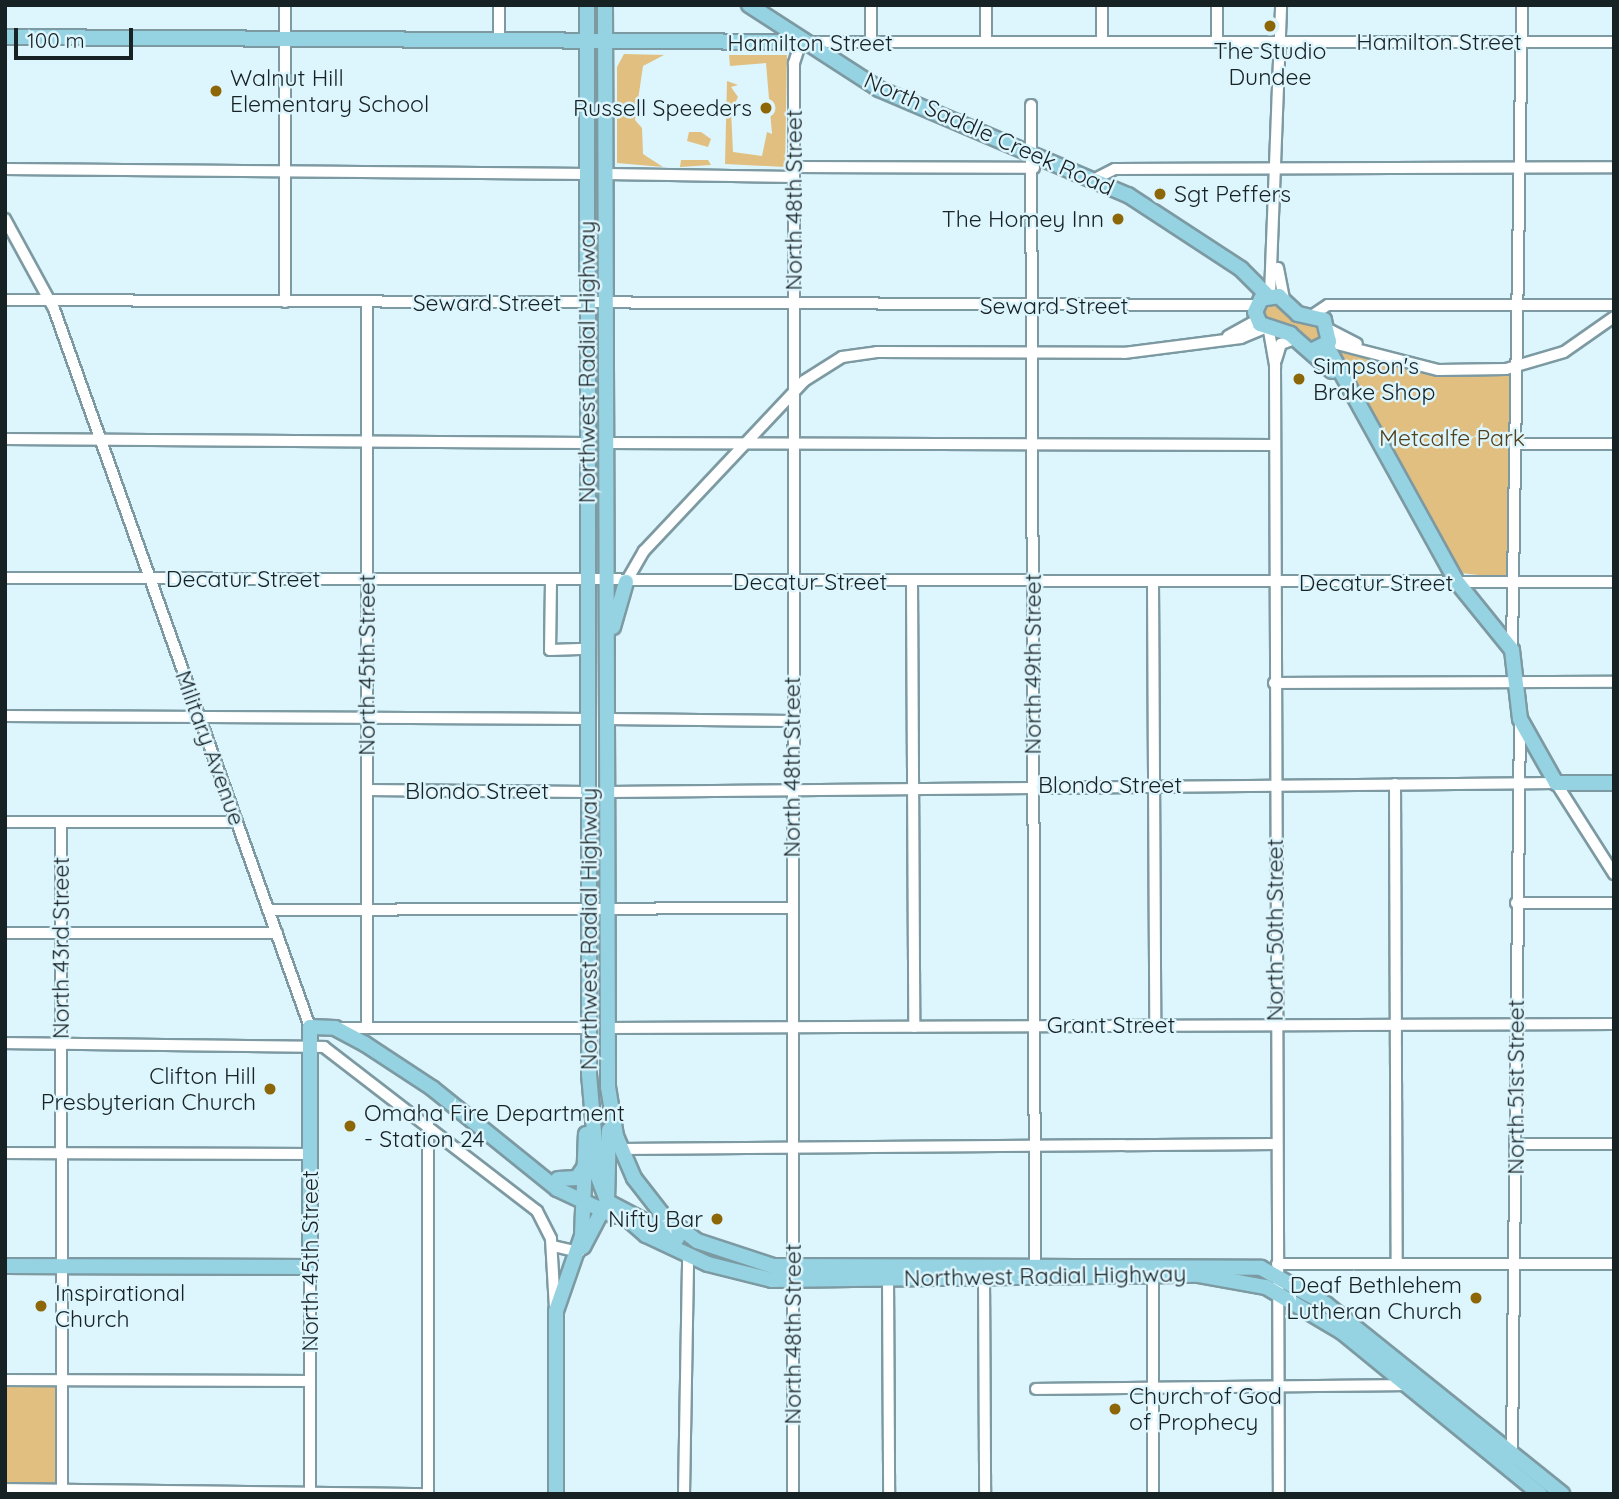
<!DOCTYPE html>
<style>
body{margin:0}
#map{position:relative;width:1619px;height:1499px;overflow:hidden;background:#ddf5fd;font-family:Quicksand,sans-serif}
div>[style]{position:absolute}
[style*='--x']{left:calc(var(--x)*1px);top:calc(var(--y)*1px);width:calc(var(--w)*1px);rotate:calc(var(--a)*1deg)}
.green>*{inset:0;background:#e1bf80;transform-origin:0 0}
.roads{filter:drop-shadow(2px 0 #7d9aa2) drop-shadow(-2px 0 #7d9aa2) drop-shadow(0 2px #7d9aa2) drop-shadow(0 -2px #7d9aa2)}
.minor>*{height:10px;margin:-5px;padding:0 5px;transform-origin:5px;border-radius:5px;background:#fff}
.major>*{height:14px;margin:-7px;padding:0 7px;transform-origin:7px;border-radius:7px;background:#95d3e3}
.dots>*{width:19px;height:19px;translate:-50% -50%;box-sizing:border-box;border:4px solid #ddf5fd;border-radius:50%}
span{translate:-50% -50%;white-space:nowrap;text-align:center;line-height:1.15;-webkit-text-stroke:5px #ddf5fd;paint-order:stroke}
.street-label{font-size:23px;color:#172225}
.poi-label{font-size:23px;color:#172225}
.left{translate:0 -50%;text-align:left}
.right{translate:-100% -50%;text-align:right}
.park-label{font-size:23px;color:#53401c}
.frame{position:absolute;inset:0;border:7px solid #172225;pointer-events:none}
.scale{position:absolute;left:14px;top:28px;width:119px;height:32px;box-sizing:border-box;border:4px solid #172225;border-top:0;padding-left:9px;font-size:21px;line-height:24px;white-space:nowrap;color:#172225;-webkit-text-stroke:5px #ddf5fd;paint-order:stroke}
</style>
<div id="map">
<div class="green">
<i style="clip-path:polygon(624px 54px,664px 55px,643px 66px,635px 120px,642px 128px,643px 154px,663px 167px,617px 163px,617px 67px)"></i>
<i style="clip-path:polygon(729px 55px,787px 55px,785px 167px,725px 164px,727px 81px,738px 85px,731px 87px,738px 97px,731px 111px,733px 152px,762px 156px,767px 132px,772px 134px,766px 63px,730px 66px)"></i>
<i style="clip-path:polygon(595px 89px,601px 108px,599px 290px,595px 250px)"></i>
<i style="clip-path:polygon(701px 132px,711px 139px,708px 147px,687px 141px,689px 132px)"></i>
<i style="clip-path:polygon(681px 160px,708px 160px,711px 165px,680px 167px)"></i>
<i style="clip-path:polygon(1275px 302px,1292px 319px,1318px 323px,1321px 339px,1312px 344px,1292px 327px,1266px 323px,1261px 311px)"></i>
<i style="clip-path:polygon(1335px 346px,1432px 374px,1510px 375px,1513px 579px,1461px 573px,1333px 359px)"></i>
<i style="left:5px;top:1386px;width:50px;height:98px"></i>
</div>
<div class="roads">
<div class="minor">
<i style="--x:871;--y:5;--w:38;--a:90"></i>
<i style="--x:1102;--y:5;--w:37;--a:90"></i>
<i style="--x:1217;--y:5;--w:35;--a:90"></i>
<i style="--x:499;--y:41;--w:36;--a:-90"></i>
<i style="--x:986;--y:42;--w:37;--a:-90"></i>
<i style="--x:1031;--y:105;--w:1161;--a:89.8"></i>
<i style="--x:794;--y:167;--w:240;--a:0.2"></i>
<i style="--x:5;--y:169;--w:583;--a:0.49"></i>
<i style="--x:607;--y:174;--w:187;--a:0.9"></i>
<i style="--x:1095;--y:179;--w:22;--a:-27"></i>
<i style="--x:1115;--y:169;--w:499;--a:-0.2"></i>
<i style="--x:5;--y:219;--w:102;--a:61.4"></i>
<i style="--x:54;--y:309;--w:762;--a:70.38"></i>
<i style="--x:1278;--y:268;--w:32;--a:79"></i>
<i style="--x:1270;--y:295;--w:290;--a:-87.8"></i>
<i style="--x:5;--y:300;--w:1252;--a:0.23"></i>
<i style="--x:285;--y:302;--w:297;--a:-90"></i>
<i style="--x:1313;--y:315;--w:18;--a:-34"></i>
<i style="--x:1328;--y:305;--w:286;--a:0"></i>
<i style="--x:1330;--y:330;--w:30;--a:27"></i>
<i style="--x:1269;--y:331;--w:36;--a:80"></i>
<i style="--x:1275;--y:366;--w:1128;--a:89.8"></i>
<i style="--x:1228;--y:336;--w:33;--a:-29"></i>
<i style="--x:1329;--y:342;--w:113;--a:14.4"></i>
<i style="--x:1438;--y:370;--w:68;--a:-0.8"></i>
<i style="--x:1506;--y:369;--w:60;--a:-16.3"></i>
<i style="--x:1564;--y:352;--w:61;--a:-35"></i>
<i style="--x:1276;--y:360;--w:17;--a:-73"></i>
<i style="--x:1281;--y:344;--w:15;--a:-20"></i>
<i style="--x:5;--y:439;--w:582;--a:0.39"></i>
<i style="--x:607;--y:443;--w:668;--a:0.17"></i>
<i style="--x:1517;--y:444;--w:97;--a:0"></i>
<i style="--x:5;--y:578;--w:1609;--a:0.14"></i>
<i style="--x:551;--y:581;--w:69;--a:90.8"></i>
<i style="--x:550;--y:650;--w:37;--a:-2"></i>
<i style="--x:626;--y:582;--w:36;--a:-60"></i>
<i style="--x:644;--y:551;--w:233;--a:-46.7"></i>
<i style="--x:804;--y:381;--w:45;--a:-32.3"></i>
<i style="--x:842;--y:357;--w:35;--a:-8"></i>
<i style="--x:877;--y:352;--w:247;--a:0.2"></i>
<i style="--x:1124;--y:353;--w:118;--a:-7.3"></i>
<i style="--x:1241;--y:338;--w:26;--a:-23"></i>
<i style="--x:912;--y:582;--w:445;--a:89.7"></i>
<i style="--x:1153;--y:583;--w:442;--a:89.7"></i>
<i style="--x:1512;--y:650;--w:645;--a:-89.11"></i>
<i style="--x:1274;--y:683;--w:340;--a:-0.2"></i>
<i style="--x:5;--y:716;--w:583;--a:0.29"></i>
<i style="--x:608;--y:719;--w:184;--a:0.6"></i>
<i style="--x:1395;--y:784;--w:480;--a:89.8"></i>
<i style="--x:367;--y:790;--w:221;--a:0.5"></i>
<i style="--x:608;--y:792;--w:948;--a:-0.54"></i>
<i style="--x:1556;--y:783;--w:108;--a:57.5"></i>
<i style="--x:5;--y:822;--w:232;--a:0"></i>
<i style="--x:61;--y:822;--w:672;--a:89.91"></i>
<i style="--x:1516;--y:903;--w:98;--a:0"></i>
<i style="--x:268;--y:910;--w:524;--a:-0.22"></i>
<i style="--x:5;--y:933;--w:272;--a:0"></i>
<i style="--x:338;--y:1028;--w:251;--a:0"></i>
<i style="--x:367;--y:1028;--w:726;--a:-90"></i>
<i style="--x:608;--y:1028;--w:1006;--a:-0.23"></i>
<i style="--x:5;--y:1043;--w:319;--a:0.7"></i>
<i style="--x:324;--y:1047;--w:269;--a:37.6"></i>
<i style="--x:537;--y:1211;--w:31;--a:63"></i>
<i style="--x:551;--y:1239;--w:70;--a:86.7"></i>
<i style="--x:428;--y:1124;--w:370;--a:90"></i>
<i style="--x:1517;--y:1144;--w:97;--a:0"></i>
<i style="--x:620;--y:1149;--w:656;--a:-0.44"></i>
<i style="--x:5;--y:1153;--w:305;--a:0.2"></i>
<i style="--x:553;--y:1246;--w:27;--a:13"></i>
<i style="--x:1277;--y:1264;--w:337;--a:0"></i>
<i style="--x:310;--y:1267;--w:227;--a:90"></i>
<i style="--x:1153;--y:1275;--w:219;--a:90"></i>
<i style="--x:984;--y:1276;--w:218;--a:89.7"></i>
<i style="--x:888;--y:1277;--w:217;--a:89.7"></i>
<i style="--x:5;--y:1380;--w:305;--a:0.2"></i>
<i style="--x:1036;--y:1389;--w:371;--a:-0.6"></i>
<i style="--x:1512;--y:1455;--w:736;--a:-89.38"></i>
<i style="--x:5;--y:1489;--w:423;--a:0.7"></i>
<i style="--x:684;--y:1494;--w:240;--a:-89"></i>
<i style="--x:793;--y:1494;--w:1431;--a:-89.96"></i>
<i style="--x:794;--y:63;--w:22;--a:-72"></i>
<i style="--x:801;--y:42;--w:813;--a:0"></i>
</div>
<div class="major">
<i style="--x:587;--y:5;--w:1069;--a:89.89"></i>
<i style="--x:589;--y:1074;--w:103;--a:85"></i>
<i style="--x:598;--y:1177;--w:26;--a:69"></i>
<i style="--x:607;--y:1201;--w:52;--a:41.1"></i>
<i style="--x:646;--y:1235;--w:68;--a:25.1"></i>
<i style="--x:708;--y:1264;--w:66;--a:14"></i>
<i style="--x:772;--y:1280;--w:427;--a:-0.7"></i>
<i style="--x:1199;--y:1275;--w:68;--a:10.2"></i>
<i style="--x:1266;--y:1287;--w:88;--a:30.6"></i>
<i style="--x:1342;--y:1332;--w:256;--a:39.3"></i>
<i style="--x:605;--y:5;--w:1082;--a:89.84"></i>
<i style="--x:608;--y:1087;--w:50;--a:80.7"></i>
<i style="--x:616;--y:1136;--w:46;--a:66.8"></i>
<i style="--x:634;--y:1178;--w:46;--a:52.1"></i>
<i style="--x:662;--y:1214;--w:44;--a:37.6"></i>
<i style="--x:697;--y:1241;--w:80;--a:18.2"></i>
<i style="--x:773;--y:1266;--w:488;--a:0.2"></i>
<i style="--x:1261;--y:1268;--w:74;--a:29"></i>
<i style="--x:1326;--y:1304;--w:303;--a:38.8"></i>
<i style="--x:749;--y:5;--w:155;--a:32.9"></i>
<i style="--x:879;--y:89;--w:271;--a:23.1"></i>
<i style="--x:1128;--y:195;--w:135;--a:33.2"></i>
<i style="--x:1241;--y:269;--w:38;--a:45"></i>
<i style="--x:5;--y:37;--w:796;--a:0.36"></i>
<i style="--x:1326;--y:345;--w:271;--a:61.1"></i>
<i style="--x:1457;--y:582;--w:87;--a:51"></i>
<i style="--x:1512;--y:650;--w:69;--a:83.4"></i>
<i style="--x:1520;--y:719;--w:73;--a:60.6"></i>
<i style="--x:1556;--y:783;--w:58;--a:0"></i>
<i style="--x:1311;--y:351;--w:20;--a:-27"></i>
<i style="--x:1329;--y:342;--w:23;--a:-103"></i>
<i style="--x:1324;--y:320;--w:27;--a:-167"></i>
<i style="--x:1298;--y:314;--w:26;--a:-137"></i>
<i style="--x:1279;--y:296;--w:18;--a:171"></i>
<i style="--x:1261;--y:299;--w:14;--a:115"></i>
<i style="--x:1255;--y:312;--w:13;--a:67"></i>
<i style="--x:1260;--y:324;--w:32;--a:18"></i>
<i style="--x:1290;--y:334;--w:56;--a:41.4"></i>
<i style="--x:613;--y:627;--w:47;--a:-73.9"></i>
<i style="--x:558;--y:1179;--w:19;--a:-3"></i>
<i style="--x:577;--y:1178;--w:14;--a:-56"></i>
<i style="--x:608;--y:1202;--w:78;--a:27.6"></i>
<i style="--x:583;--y:1247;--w:52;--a:-62.4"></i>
<i style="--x:607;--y:1201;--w:71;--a:-88.4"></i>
<i style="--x:5;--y:1266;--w:305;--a:0.2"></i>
<i style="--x:310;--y:1267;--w:240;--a:-90"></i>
<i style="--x:310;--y:1027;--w:25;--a:2"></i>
<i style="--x:335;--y:1028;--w:34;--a:28"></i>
<i style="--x:365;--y:1044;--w:80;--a:33.3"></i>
<i style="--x:432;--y:1088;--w:161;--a:38.9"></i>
<i style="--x:557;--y:1189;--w:64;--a:25"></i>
<i style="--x:556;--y:1494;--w:183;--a:-90"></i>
<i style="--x:556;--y:1311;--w:79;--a:-70.9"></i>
<i style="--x:582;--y:1236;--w:102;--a:-87.8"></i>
</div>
</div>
<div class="dots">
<i style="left:1270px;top:26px;background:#8c6607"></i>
<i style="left:216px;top:91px;background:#8c6607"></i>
<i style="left:766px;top:108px;background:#8c6607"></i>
<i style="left:1160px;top:194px;background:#8c6607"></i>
<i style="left:1118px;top:219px;background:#8c6607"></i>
<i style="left:1299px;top:379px;background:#8c6607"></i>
<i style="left:270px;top:1089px;background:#8c6607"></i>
<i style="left:350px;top:1126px;background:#8c6607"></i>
<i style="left:717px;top:1219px;background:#8c6607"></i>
<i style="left:1476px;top:1298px;background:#8c6607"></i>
<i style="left:41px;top:1306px;background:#8c6607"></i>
<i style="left:1115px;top:1409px;background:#8c6607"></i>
</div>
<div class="street-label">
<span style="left:1439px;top:42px">Hamilton Street</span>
<span style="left:810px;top:43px">Hamilton Street</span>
<span style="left:989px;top:134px;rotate:24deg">North Saddle Creek Road</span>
<span style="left:794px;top:200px;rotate:-90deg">North 48th Street</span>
<span style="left:487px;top:303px">Seward Street</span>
<span style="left:1054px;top:306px">Seward Street</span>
<span style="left:587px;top:362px;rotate:-90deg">Northwest Radial Highway</span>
<span style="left:243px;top:579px">Decatur Street</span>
<span style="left:810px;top:582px">Decatur Street</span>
<span style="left:1376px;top:583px">Decatur Street</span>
<span style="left:1033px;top:664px;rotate:-90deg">North 49th Street</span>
<span style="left:367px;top:665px;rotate:-90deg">North 45th Street</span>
<span style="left:210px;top:748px;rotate:70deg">Military Avenue</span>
<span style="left:792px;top:767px;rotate:-90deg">North 48th Street</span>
<span style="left:1110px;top:785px">Blondo Street</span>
<span style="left:477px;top:791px">Blondo Street</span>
<span style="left:589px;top:929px;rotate:-90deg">Northwest Radial Highway</span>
<span style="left:1275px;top:930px;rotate:-90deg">North 50th Street</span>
<span style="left:61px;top:948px;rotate:-90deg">North 43rd Street</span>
<span style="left:1111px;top:1025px">Grant Street</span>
<span style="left:1516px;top:1087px;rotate:-90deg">North 51st Street</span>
<span style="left:310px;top:1261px;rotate:-90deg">North 45th Street</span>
<span style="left:1045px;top:1276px;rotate:-1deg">Northwest Radial Highway</span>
<span style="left:793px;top:1334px;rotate:-90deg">North 48th Street</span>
</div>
<div class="poi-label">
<span style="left:1270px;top:64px">The Studio<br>Dundee</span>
<span class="left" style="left:230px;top:91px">Walnut Hill<br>Elementary School</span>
<span class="right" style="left:752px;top:108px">Russell Speeders</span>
<span class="left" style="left:1174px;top:194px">Sgt Peffers</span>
<span class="right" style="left:1104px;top:219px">The Homey Inn</span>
<span class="left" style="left:1313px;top:379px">Simpson's<br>Brake Shop</span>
<span class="right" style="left:256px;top:1089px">Clifton Hill<br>Presbyterian Church</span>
<span class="left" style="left:364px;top:1126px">Omaha Fire Department<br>- Station 24</span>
<span class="right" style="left:703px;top:1219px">Nifty Bar</span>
<span class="right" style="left:1462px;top:1298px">Deaf Bethlehem<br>Lutheran Church</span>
<span class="left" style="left:55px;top:1306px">Inspirational<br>Church</span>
<span class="left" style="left:1129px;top:1409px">Church of God<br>of Prophecy</span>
</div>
<div class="park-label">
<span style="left:1452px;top:438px">Metcalfe Park</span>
</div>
<div class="frame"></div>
<div class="scale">100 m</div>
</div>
